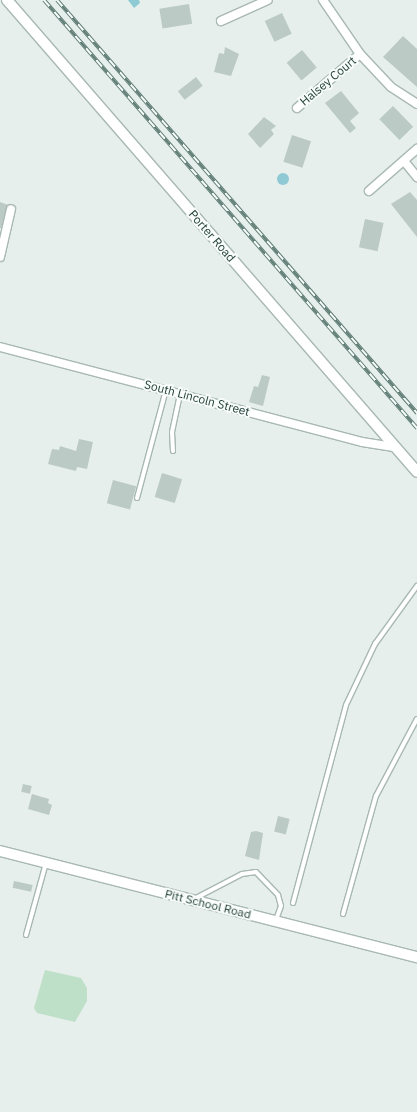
<!DOCTYPE html>
<style>
body{margin:0}
#map{position:relative;width:417px;height:1112px;overflow:hidden;background:#e6efeb;font-family:"IBM Plex Sans",sans-serif}
div>[style]{position:absolute}
[style*='--x']{left:calc(var(--x)*1px);top:calc(var(--y)*1px);width:calc(var(--w)*1px);rotate:calc(var(--a)*1deg)}
.green>*{inset:0;background:#bfe0c8}
.water>*{inset:0;background:#8ec9d4}
.round{border-radius:50%}
.building>*{inset:0;background:#bbcac4;transform-origin:0 0}
.roads{filter:drop-shadow(1px 0 #a8b8b2) drop-shadow(-1px 0 #a8b8b2) drop-shadow(0 1px #a8b8b2) drop-shadow(0 -1px #a8b8b2)}
.service>*{height:4px;margin:-2px;padding:0 2px;transform-origin:2px;border-radius:2px;background:#fff}
.minor>*{height:8px;margin:-4px;padding:0 4px;transform-origin:4px;border-radius:4px;background:#fff}
.tertiary>*{height:10px;margin:-5px;padding:0 5px;transform-origin:5px;border-radius:5px;background:#fff}
.rail>*{height:4px;margin-top:-2px;transform-origin:0;background:repeating-linear-gradient(90deg,#f7fbf9 0 8px,#5f7d75 0 16px);box-sizing:border-box;border-block:1px solid #5f7d75}
span{translate:-50% -50%;white-space:nowrap;text-align:center;line-height:1.15;-webkit-text-stroke:4px #f7fbf9;paint-order:stroke}
.street-label{font-size:12px;color:#24423a}
</style>
<div id="map">
<div class="green">
<i style="clip-path:polygon(45px 970px,81px 978px,87px 988px,87px 1001px,75px 1022px,37px 1013px,34px 1008px)"></i>
</div>
<div class="water">
<i style="clip-path:polygon(128px 0,139px 0,140px 3px,134px 8px)"></i>
<i class="round" style="left:277px;top:173px;width:12px;height:12px"></i>
</div>
<div class="building">
<i style="left:189px;top:4px;width:20px;height:30px;rotate:81deg"></i>
<i style="left:282px;top:13px;width:23px;height:19px;rotate:65deg"></i>
<i style="clip-path:polygon(403px 36px,417px 49px,417px 87px,383px 57px)"></i>
<i style="clip-path:polygon(225px 47px,239px 54px,231px 76px,214px 72px,219px 53px,224px 54px)"></i>
<i style="left:302px;top:50px;width:23px;height:20px;rotate:50deg"></i>
<i style="left:196px;top:77px;width:11px;height:23px;rotate:52deg"></i>
<i style="clip-path:polygon(341px 91px,359px 113px,350px 121px,356px 128px,350px 133px,325px 103px)"></i>
<i style="left:393px;top:106px;width:29px;height:19px;rotate:46deg"></i>
<i style="clip-path:polygon(264px 117px,276px 126px,271px 130px,274px 134px,260px 148px,248px 134px)"></i>
<i style="left:292px;top:135px;width:20px;height:28px;rotate:18deg"></i>
<i style="clip-path:polygon(410px 192px,417px 200px,417px 237px,391px 204px)"></i>
<i style="clip-path:polygon(0 202px,8px 205px,1px 228px,0 228px)"></i>
<i style="left:365px;top:219px;width:19px;height:29px;rotate:12deg"></i>
<i style="clip-path:polygon(262px 375px,270px 377px,263px 406px,249px 402px,254px 386px,258px 387px)"></i>
<i style="clip-path:polygon(79px 439px,93px 442px,87px 469px,77px 467px,76px 471px,48px 464px,52px 449px,59px 450px,60px 446px,76px 451px)"></i>
<i style="left:162px;top:473px;width:21px;height:25px;rotate:17deg"></i>
<i style="left:113px;top:480px;width:24px;height:24px;rotate:15deg"></i>
<i style="left:23px;top:784px;width:9px;height:8px;rotate:13deg"></i>
<i style="clip-path:polygon(32px 794px,49px 799px,48px 803px,52px 805px,49px 815px,28px 809px)"></i>
<i style="left:278px;top:816px;width:12px;height:16px;rotate:14deg"></i>
<i style="clip-path:polygon(256px 831px,263px 833px,259px 860px,245px 856px,251px 832px)"></i>
<i style="left:14px;top:881px;width:19px;height:7px;rotate:12deg"></i>
</div>
<div class="roads">
<div class="service">
<i style="--x:173;--y:451;--w:19;--a:-93"></i>
<i style="--x:172;--y:432;--w:40;--a:-78"></i>
<i style="--x:137;--y:498;--w:112;--a:-75"></i>
<i style="--x:194;--y:899;--w:54;--a:-27.5"></i>
<i style="--x:242;--y:874;--w:14;--a:-8"></i>
<i style="--x:256;--y:872;--w:32;--a:46"></i>
<i style="--x:278;--y:895;--w:11;--a:75"></i>
<i style="--x:281;--y:906;--w:15;--a:110"></i>
<i style="--x:293;--y:903;--w:205;--a:-75"></i>
<i style="--x:346;--y:705;--w:68;--a:-64.6"></i>
<i style="--x:375;--y:644;--w:72;--a:-54.1"></i>
<i style="--x:343;--y:914;--w:123;--a:-74.4"></i>
<i style="--x:376;--y:796;--w:87;--a:-62"></i>
<i style="--x:26;--y:935;--w:75;--a:-74.5"></i>
</div>
<div class="minor">
<i style="--x:323;--y:0;--w:65;--a:55.6"></i>
<i style="--x:360;--y:54;--w:45;--a:46.8"></i>
<i style="--x:391;--y:87;--w:31;--a:33"></i>
<i style="--x:221;--y:21;--w:51;--a:-24.1"></i>
<i style="--x:297;--y:108;--w:83;--a:-40.6"></i>
<i style="--x:404;--y:161;--w:21;--a:51"></i>
<i style="--x:369;--y:191;--w:64;--a:-41.2"></i>
<i style="--x:0;--y:257;--w:49;--a:-77.1"></i>
<i style="--x:0;--y:347;--w:374;--a:14.7"></i>
<i style="--x:362;--y:442;--w:32;--a:9"></i>
</div>
<div class="tertiary">
<i style="--x:7;--y:0;--w:625;--a:49.02"></i>
<i style="--x:0;--y:851;--w:430;--a:14.3"></i>
</div>
</div>
<div class="rail">
<i style="--x:44;--y:0;--w:568;--a:48.93"></i>
<i style="--x:57;--y:0;--w:548;--a:48.92"></i>
</div>
<div class="street-label">
<span style="left:328px;top:81px;rotate:-40deg">Halsey Court</span>
<span style="left:212px;top:236px;rotate:49deg">Porter Road</span>
<span style="left:197px;top:398px;rotate:15deg">South Lincoln Street</span>
<span style="left:208px;top:904px;rotate:14deg">Pitt School Road</span>
</div>
</div>
